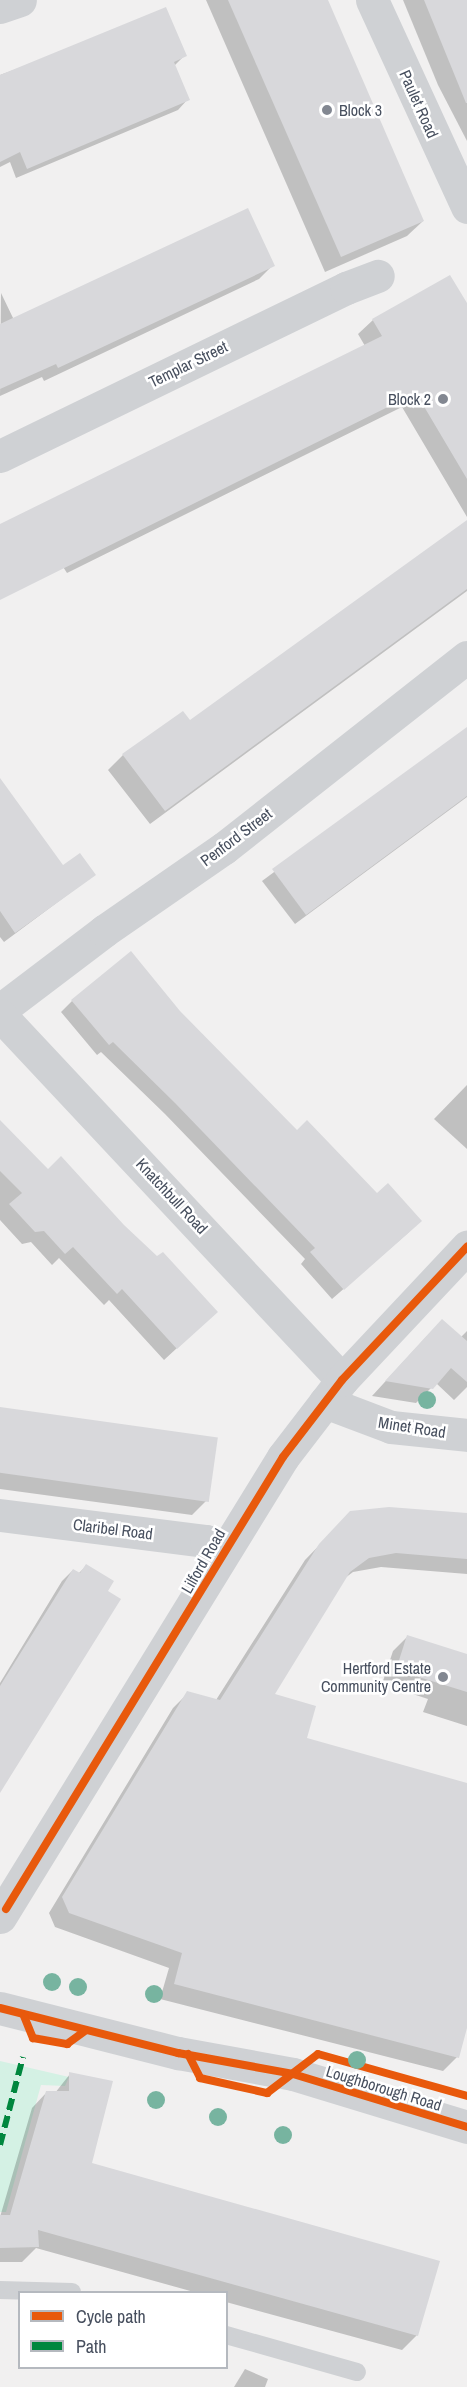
<!DOCTYPE html>
<style>
body{margin:0}
#map{position:relative;width:467px;height:2387px;overflow:hidden;background:#f1f0f0;font-family:"Archivo Narrow",sans-serif}
div>[style]{position:absolute}
[style*='--x']{left:calc(var(--x)*1px);top:calc(var(--y)*1px);width:calc(var(--w)*1px);rotate:calc(var(--a)*1deg)}
.green>*{inset:0;background:#d4f1e4}
.shadow>*{inset:0;background:#0003}
.building>*{inset:0;background:#d8d8db;transform-origin:0 0}
.service>*{height:18px;margin:-9px;padding:0 9px;transform-origin:9px;border-radius:9px;background:#cfd1d4}
.minor>*{height:33px;margin:-16.5px;padding:0 16.5px;transform-origin:16.5px;border-radius:16.5px;background:#cfd1d4}
.tertiary>*{height:33px;margin:-16.5px;padding:0 16.5px;transform-origin:16.5px;border-radius:16.5px;background:#cfd1d4}
.quiet>*{height:6px;margin-top:-3px;transform-origin:0;background:repeating-linear-gradient(90deg,#00873e 0 12px,transparent 0 18px)}
.cycleway>*{height:8px;margin:-4px;padding:0 4px;transform-origin:4px;border-radius:4px;background:#e8590c}
.trees>*{width:18px;height:18px;margin:-9px;border-radius:50%;background:#77b4a0}
.dots>*{width:16px;height:16px;translate:-50% -50%;box-sizing:border-box;border:3px solid #fff;border-radius:50%}
span{translate:-50% -50%;white-space:nowrap;text-align:center;line-height:1.15;-webkit-text-stroke:5px #fff;paint-order:stroke}
.street-label{font-size:16px;color:#474f5e}
.poi-label{font-size:16px;color:#474f5e}
.left{translate:0 -50%;text-align:left}
.right{translate:-100% -50%;text-align:right}
.legend{position:absolute;left:18px;top:2291px;width:210px;height:78px;box-sizing:border-box;background:#fff;border:2px solid #b5b9bf;margin:0;padding:8px 10px;list-style:none;font-size:18px;color:#474f5e}
.legend li{display:flex;align-items:center;gap:12px;height:30px}
.legend b{width:30px;border:2px solid #b5b9bf}
</style>
<div id="map">
<div class="green">
<i style="clip-path:polygon(0 2061px,69px 2077px,65px 2086px,41px 2085px,6px 2212px,0 2212px)"></i>
</div>
<div class="shadow">
<i style="clip-path:polygon(206px 0,326px 0,423px 221px,407px 236px,325px 272px)"></i>
<i style="clip-path:polygon(403px 0,467px 0,467px 141px,438px 85px)"></i>
<i style="clip-path:polygon(107px 36px,185px 55px,174px 66px,188px 99px,178px 110px,16px 178px,10px 162px,0 167px,0 75px)"></i>
<i style="clip-path:polygon(273px 265px,259px 279px,44px 381px,42px 377px,0 396px,1px 293px,14px 320px)"></i>
<i style="clip-path:polygon(467px 306px,467px 517px,402px 407px,67px 573px,56px 556px,0 591px,0 526px,365px 346px,358px 334px,373px 320px)"></i>
<i style="clip-path:polygon(467px 522px,467px 591px,150px 824px,108px 770px,123px 755px,183px 713px,190px 722px)"></i>
<i style="clip-path:polygon(467px 729px,467px 797px,295px 924px,262px 881px)"></i>
<i style="clip-path:polygon(0 780px,63px 867px,94px 875px,4px 942px,0 937px)"></i>
<i style="clip-path:polygon(72px 1001px,179px 1012px,297px 1132px,409px 1232px,332px 1299px,301px 1264px,305px 1259px,165px 1114px,101px 1052px,97px 1055px,61px 1012px)"></i>
<i style="clip-path:polygon(467px 1085px,467px 1149px,434px 1119px)"></i>
<i style="clip-path:polygon(0 1122px,203px 1324px,164px 1360px,109px 1300px,104px 1305px,59px 1258px,52px 1265px,31px 1242px,22px 1244px,0 1220px)"></i>
<i style="clip-path:polygon(467px 1331px,467px 1387px,454px 1400px,436px 1383px,416px 1403px,372px 1396px,427px 1336px,461px 1337px)"></i>
<i style="clip-path:polygon(0 1409px,208px 1499px,192px 1515px,0 1489px)"></i>
<i style="clip-path:polygon(467px 1514px,467px 1574px,381px 1567px,353px 1572px,345px 1578px,273px 1695px,305px 1739px,467px 1784px,467px 2023px,457px 2057px,443px 2071px,160px 1999px,169px 1968px,55px 1927px,49px 1913px,173px 1708px,188px 1693px,216px 1700px,305px 1560px,336px 1528px)"></i>
<i style="clip-path:polygon(86px 1566px,0 1790px,0 1683px,62px 1581px,73px 1570px,78px 1574px)"></i>
<i style="clip-path:polygon(407px 1637px,467px 1655px,467px 1726px,423px 1712px,428px 1699px,382px 1684px,393px 1651px)"></i>
<i style="clip-path:polygon(70px 2074px,90px 2164px,417px 2335px,402px 2350px,226px 2302px,226px 2292px,194px 2292px,36px 2248px,22px 2262px,0 2262px,0 2217px,32px 2108px,47px 2092px,55px 2093px)"></i>
<i style="clip-path:polygon(245px 2369px,268px 2379px,265px 2387px,234px 2387px)"></i>
</div>
<div class="building">
<i style="clip-path:polygon(228px 0,328px 0,424px 221px,341px 257px)"></i>
<i style="clip-path:polygon(424px 0,467px 0,467px 103px,466px 103px)"></i>
<i style="clip-path:polygon(166px 7px,187px 56px,174px 62px,190px 100px,27px 169px,20px 152px,0 162px,0 75px)"></i>
<i style="clip-path:polygon(248px 208px,275px 266px,58px 368px,56px 364px,0 389px,0 324px)"></i>
<i style="clip-path:polygon(450px 275px,467px 303px,467px 479px,416px 393px,0 600px,0 524px,382px 336px,372px 319px)"></i>
<i style="clip-path:polygon(467px 520px,467px 589px,165px 811px,122px 754px,183px 711px,190px 720px)"></i>
<i style="clip-path:polygon(467px 727px,467px 796px,306px 915px,272px 869px)"></i>
<i style="clip-path:polygon(0 778px,63px 865px,80px 853px,96px 875px,15px 933px,0 911px)"></i>
<i style="clip-path:polygon(131px 951px,180px 1011px,297px 1130px,307px 1120px,377px 1193px,388px 1183px,422px 1221px,344px 1290px,310px 1252px,315px 1248px,175px 1103px,113px 1042px,109px 1045px,71px 1000px)"></i>
<i style="clip-path:polygon(0 1120px,48px 1169px,61px 1156px,124px 1225px,157px 1256px,163px 1252px,218px 1312px,177px 1349px,122px 1289px,117px 1294px,73px 1247px,65px 1254px,44px 1231px,35px 1232px,9px 1204px,22px 1193px,0 1171px)"></i>
<i style="clip-path:polygon(442px 1319px,467px 1341px,467px 1382px,451px 1368px,433px 1389px,385px 1381px)"></i>
<i style="left:0;top:1407px;width:220px;height:65px;rotate:8deg"></i>
<i style="clip-path:polygon(389px 1507px,467px 1513px,467px 1559px,396px 1553px,369px 1558px,350px 1572px,275px 1694px,316px 1706px,307px 1738px,467px 1783px,467px 2028px,459px 2058px,174px 1984px,182px 1953px,69px 1913px,62px 1897px,187px 1691px,220px 1700px,319px 1544px,350px 1511px)"></i>
<i style="clip-path:polygon(86px 1564px,114px 1581px,108px 1591px,121px 1599px,0 1793px,0 1686px,73px 1569px,80px 1573px)"></i>
<i style="clip-path:polygon(407px 1635px,467px 1654px,467px 1692px,396px 1670px)"></i>
<i style="clip-path:polygon(69px 2072px,113px 2081px,92px 2163px,440px 2261px,418px 2336px,38px 2230px,39px 2247px,0 2248px,0 2215px,10px 2215px,46px 2091px,69px 2091px)"></i>
</div>
<div class="service">
<i style="--x:0;--y:2290;--w:72;--a:1.6"></i>
<i style="--x:226;--y:2335;--w:136;--a:15.8"></i>
</div>
<div class="minor">
<i style="--x:372;--y:0;--w:228;--a:65.3"></i>
<i style="--x:0;--y:7;--w:21;--a:-19"></i>
<i style="--x:0;--y:456;--w:385;--a:-25.9"></i>
<i style="--x:346;--y:288;--w:34;--a:-21"></i>
<i style="--x:0;--y:1010;--w:131;--a:-37.2"></i>
<i style="--x:104;--y:931;--w:146;--a:-34.7"></i>
<i style="--x:224;--y:848;--w:309;--a:-38.2"></i>
<i style="--x:0;--y:1015;--w:500;--a:46.86"></i>
<i style="--x:325;--y:1402;--w:71;--a:20.7"></i>
<i style="--x:391;--y:1427;--w:76;--a:6"></i>
<i style="--x:0;--y:1515;--w:208;--a:7.2"></i>
<i style="--x:206;--y:1541;--w:21;--a:25"></i>
</div>
<div class="tertiary">
<i style="--x:0;--y:1917;--w:540;--a:-58.4"></i>
<i style="--x:283;--y:1457;--w:97;--a:-52.5"></i>
<i style="--x:342;--y:1380;--w:183;--a:-46.8"></i>
<i style="--x:0;--y:2008;--w:184;--a:14.2"></i>
<i style="--x:178;--y:2053;--w:117;--a:10.3"></i>
<i style="--x:293;--y:2074;--w:182;--a:16.9"></i>
</div>
<div class="quiet">
<i style="--x:0;--y:2145;--w:91;--a:-75.4"></i>
</div>
<div class="cycleway">
<i style="--x:6;--y:1909;--w:530;--a:-58.5"></i>
<i style="--x:283;--y:1457;--w:97;--a:-52.5"></i>
<i style="--x:342;--y:1380;--w:183;--a:-46.8"></i>
<i style="--x:0;--y:2008;--w:184;--a:14.2"></i>
<i style="--x:178;--y:2053;--w:117;--a:10.3"></i>
<i style="--x:293;--y:2074;--w:182;--a:16.9"></i>
<i style="--x:24;--y:2016;--w:24;--a:68"></i>
<i style="--x:33;--y:2038;--w:35;--a:10"></i>
<i style="--x:67;--y:2044;--w:22;--a:-36"></i>
<i style="--x:188;--y:2054;--w:27;--a:63"></i>
<i style="--x:200;--y:2078;--w:69;--a:12.6"></i>
<i style="--x:267;--y:2093;--w:64;--a:-37.4"></i>
<i style="--x:318;--y:2054;--w:155;--a:15.7"></i>
</div>
<div class="trees">
<i style="left:427px;top:1400px"></i>
<i style="left:52px;top:1982px"></i>
<i style="left:78px;top:1987px"></i>
<i style="left:154px;top:1994px"></i>
<i style="left:357px;top:2060px"></i>
<i style="left:156px;top:2100px"></i>
<i style="left:218px;top:2117px"></i>
<i style="left:283px;top:2135px"></i>
</div>
<div class="dots">
<i style="left:327px;top:110px;background:#828791"></i>
<i style="left:443px;top:399px;background:#828791"></i>
<i style="left:443px;top:1677px;background:#828791"></i>
</div>
<div class="street-label">
<span style="left:419px;top:104px;rotate:66deg">Paulet Road</span>
<span style="left:188px;top:364px;rotate:-26deg">Templar Street</span>
<span style="left:236px;top:837px;rotate:-37deg">Penford Street</span>
<span style="left:172px;top:1196px;rotate:47deg">Knatchbull Road</span>
<span style="left:412px;top:1427px;rotate:9deg">Minet Road</span>
<span style="left:113px;top:1529px;rotate:7deg">Claribel Road</span>
<span style="left:203px;top:1561px;rotate:-60deg">Lilford Road</span>
<span style="left:384px;top:2088px;rotate:17deg">Loughborough Road</span>
</div>
<div class="poi-label">
<span class="left" style="left:339px;top:110px">Block 3</span>
<span class="right" style="left:431px;top:399px">Block 2</span>
<span class="right" style="left:431px;top:1677px">Hertford Estate<br>Community Centre</span>
</div>
<ul class="legend">
<li><b style="height:8px;background:#e8590c"></b>Cycle path</li>
<li><b style="height:8px;background:#00873e"></b>Path</li>
</ul>
</div>
